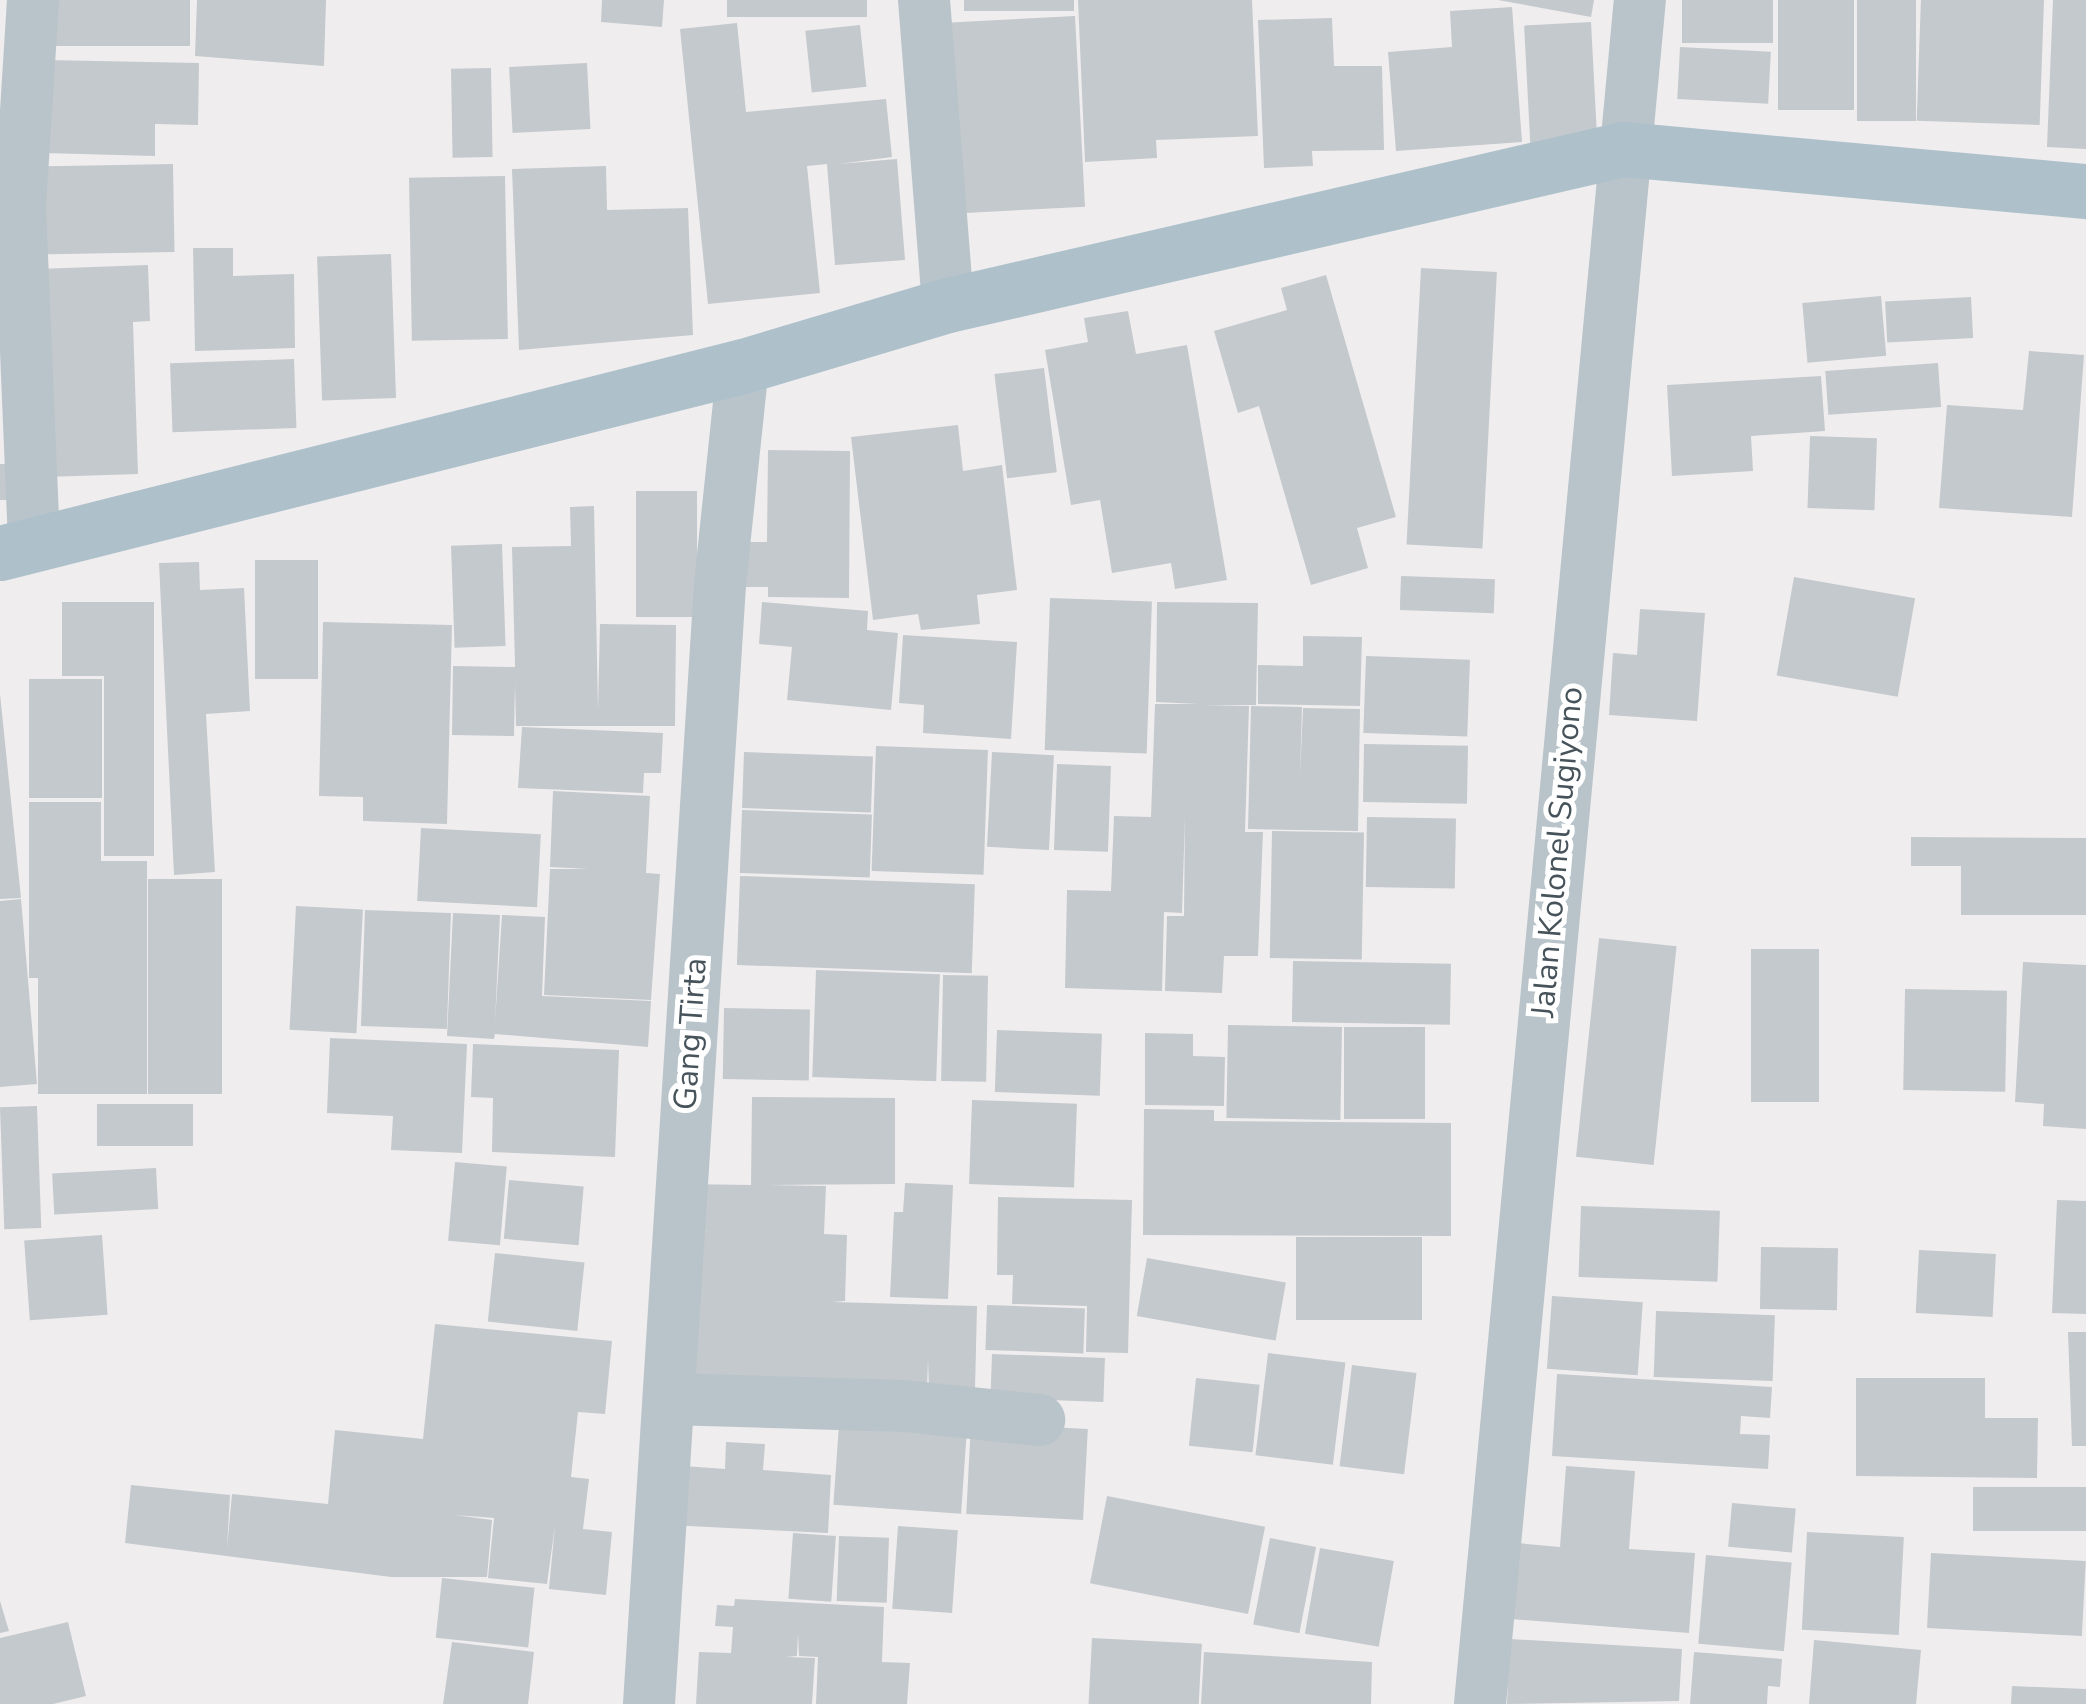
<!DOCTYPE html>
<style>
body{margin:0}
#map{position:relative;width:2086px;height:1704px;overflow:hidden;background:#f0edee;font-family:"Nunito Sans",sans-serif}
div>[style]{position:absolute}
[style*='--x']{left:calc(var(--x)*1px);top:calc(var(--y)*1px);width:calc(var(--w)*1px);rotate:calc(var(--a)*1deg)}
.building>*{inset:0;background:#c4c9cd;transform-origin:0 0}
.minor>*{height:52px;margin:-26px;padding:0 26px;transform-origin:26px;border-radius:26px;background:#b9c4ca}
.major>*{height:55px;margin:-27.5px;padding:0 27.5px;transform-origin:27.5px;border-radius:27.5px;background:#aec1cb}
span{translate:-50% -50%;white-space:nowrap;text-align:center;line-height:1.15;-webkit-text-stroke:10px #fff;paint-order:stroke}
.street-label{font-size:32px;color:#47535a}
</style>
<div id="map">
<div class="building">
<i style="left:43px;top:0;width:147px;height:46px"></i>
<i style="clip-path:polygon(197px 0,326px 0,324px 66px,195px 56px)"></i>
<i style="clip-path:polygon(602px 0,664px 0,662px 27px,601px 22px)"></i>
<i style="left:727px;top:0;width:140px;height:17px"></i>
<i style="left:964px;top:0;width:110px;height:11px"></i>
<i style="clip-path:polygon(1078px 0,1252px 0,1258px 136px,1156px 140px,1157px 158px,1085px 162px)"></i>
<i style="clip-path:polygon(1498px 0,1594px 0,1591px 17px)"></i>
<i style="left:1682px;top:0;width:91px;height:43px"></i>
<i style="left:1778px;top:0;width:76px;height:110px"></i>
<i style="left:1857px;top:0;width:59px;height:121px"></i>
<i style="left:2044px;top:0;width:125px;height:123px;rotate:92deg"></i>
<i style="clip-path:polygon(2053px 0,2086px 0,2086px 149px,2047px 147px)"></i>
<i style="clip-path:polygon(1512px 7px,1522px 142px,1396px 151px,1388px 52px,1452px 47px,1450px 11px)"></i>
<i style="left:1075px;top:16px;width:191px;height:134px;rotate:87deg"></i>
<i style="clip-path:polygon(1332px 18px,1334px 66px,1382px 66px,1384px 150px,1312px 151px,1313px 166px,1264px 168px,1258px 20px)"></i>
<i style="left:1591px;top:22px;width:122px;height:67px;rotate:87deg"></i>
<i style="clip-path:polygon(737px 23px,746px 112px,886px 99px,892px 157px,838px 164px,897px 159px,905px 260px,835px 265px,827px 164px,807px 166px,820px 293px,708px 304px,680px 29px)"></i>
<i style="left:860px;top:25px;width:62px;height:55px;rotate:84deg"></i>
<i style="left:1680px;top:47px;width:91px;height:52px;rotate:3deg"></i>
<i style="clip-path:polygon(46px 60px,199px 63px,198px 125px,155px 124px,155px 156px,44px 153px)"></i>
<i style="left:587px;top:63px;width:66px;height:78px;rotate:87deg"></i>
<i style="left:491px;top:68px;width:89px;height:40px;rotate:89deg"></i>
<i style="left:173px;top:164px;width:88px;height:139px;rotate:89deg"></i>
<i style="clip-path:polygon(606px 166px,607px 210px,688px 208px,693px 335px,519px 350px,512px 169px)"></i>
<i style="left:505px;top:176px;width:163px;height:96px;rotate:89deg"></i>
<i style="clip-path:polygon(193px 248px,233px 248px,233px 276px,294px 274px,295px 348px,195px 351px)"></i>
<i style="left:391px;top:254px;width:144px;height:74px;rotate:88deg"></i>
<i style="clip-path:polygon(148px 265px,150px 321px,133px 322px,138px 474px,45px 477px,38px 269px)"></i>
<i style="left:1421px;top:268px;width:76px;height:277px;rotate:3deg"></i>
<i style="clip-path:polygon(1326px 275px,1396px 517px,1357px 528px,1368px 568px,1311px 585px,1259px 406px,1238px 413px,1214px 331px,1287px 310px,1281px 288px)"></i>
<i style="left:1881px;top:296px;width:60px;height:79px;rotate:85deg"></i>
<i style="left:1971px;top:297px;width:41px;height:86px;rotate:87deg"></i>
<i style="clip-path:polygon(1128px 311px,1136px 354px,1187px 345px,1227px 580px,1175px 589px,1171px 563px,1112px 573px,1100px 500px,1071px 505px,1045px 350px,1088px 342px,1084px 318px)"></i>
<i style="clip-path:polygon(2029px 351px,2084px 355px,2072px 517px,1939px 508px,1947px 405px,2023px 410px)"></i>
<i style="left:294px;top:359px;width:69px;height:124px;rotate:88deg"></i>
<i style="left:1938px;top:363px;width:44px;height:113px;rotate:86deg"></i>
<i style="left:1044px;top:368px;width:105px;height:50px;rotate:83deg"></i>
<i style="clip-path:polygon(1821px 376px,1825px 431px,1751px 436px,1753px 471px,1672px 476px,1667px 385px)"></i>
<i style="clip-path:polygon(958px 425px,963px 471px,1002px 465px,1017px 590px,977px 595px,980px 624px,921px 630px,918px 614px,873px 620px,851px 437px)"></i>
<i style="left:1810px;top:436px;width:67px;height:72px;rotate:2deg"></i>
<i style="clip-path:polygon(768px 450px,850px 451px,849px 598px,768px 597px,768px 587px,735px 587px,735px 542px,767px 542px)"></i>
<i style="left:0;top:464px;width:9px;height:36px"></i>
<i style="left:636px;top:491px;width:61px;height:126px"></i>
<i style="clip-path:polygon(594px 506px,598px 709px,600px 624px,676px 625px,675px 726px,516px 726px,515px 683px,514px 736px,452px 735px,453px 666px,515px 667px,512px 547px,571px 546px,570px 507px)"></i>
<i style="left:502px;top:544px;width:102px;height:51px;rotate:88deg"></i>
<i style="left:255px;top:560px;width:63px;height:119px"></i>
<i style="clip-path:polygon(199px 562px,200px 590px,244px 588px,250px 711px,206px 714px,215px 872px,174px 875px,159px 563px)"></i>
<i style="left:1401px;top:576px;width:94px;height:34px;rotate:2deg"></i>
<i style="left:1794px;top:577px;width:123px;height:100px;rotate:10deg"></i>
<i style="left:1050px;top:598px;width:102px;height:152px;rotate:2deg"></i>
<i style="clip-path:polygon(62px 602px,154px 602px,154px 856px,104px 856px,104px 676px,62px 676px)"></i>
<i style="clip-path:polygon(762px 602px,868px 611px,867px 630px,898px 633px,891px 710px,787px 700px,792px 647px,759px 644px)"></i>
<i style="clip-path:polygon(1157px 602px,1258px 603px,1256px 705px,1202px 705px,1249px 706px,1245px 832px,1263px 832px,1258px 956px,1224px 956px,1222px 993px,1165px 991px,1167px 916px,1184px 916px,1185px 817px,1182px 913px,1164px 912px,1162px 991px,1065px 988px,1067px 890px,1111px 891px,1114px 816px,1151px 817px,1155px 704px,1198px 704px,1156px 702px)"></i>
<i style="clip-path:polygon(1640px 609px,1705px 613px,1697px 721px,1609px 715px,1613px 653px,1637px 655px)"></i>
<i style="clip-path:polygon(323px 622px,452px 625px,447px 824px,363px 821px,363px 797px,319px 796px)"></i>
<i style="clip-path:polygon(903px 635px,1017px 642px,1011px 739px,923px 733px,924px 705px,899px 703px)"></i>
<i style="clip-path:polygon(1303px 636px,1362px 637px,1360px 706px,1258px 704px,1258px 665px,1303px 666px)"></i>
<i style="left:1366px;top:656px;width:104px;height:77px;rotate:2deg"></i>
<i style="left:29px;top:679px;width:73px;height:119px"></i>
<i style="clip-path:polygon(0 694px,21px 898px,0 899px)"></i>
<i style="clip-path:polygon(1251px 706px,1302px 707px,1300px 777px,1303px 708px,1360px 709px,1358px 831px,1248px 829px)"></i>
<i style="clip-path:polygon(522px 727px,663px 733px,661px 773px,644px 773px,643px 793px,518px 788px)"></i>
<i style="left:1364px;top:744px;width:104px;height:58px;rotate:1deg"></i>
<i style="left:876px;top:746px;width:112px;height:125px;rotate:2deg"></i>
<i style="left:744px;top:752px;width:129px;height:56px;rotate:2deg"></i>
<i style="left:992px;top:752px;width:62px;height:95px;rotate:3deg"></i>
<i style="left:1057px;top:764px;width:54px;height:86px;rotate:2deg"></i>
<i style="clip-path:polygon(553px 791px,650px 796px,646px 873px,660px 874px,651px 1000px,544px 995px,550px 869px,589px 869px,550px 867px)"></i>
<i style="clip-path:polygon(29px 802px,101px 802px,101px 861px,147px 861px,147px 1094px,38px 1094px,38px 978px,29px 978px)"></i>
<i style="left:742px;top:810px;width:130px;height:63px;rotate:2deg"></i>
<i style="left:1367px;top:817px;width:89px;height:70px;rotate:1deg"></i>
<i style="left:421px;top:828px;width:120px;height:73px;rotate:3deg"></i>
<i style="left:1272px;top:831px;width:92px;height:127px;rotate:1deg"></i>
<i style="clip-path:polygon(1911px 837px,2086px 838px,2086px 915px,1961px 915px,1961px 866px,1911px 866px)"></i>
<i style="left:740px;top:876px;width:235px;height:89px;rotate:2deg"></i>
<i style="left:148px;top:879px;width:74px;height:215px"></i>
<i style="clip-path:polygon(21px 899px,37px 1084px,0 1087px,0 901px)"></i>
<i style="left:296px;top:906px;width:67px;height:124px;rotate:3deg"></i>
<i style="left:365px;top:910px;width:86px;height:116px;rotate:2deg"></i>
<i style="clip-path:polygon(453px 913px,500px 915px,495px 1022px,502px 915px,545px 917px,542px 996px,651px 1001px,648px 1047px,495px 1034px,494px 1039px,447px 1036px)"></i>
<i style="left:1599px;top:938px;width:78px;height:220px;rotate:6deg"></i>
<i style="left:1819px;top:949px;width:153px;height:68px;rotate:90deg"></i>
<i style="left:1293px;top:961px;width:158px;height:61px;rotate:1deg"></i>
<i style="clip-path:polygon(2023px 962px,2086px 965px,2086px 1129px,2043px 1126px,2044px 1104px,2015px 1102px)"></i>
<i style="left:816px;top:970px;width:124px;height:107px;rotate:2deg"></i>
<i style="left:943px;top:975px;width:45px;height:106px;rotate:1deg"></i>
<i style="left:1905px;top:989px;width:102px;height:101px;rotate:1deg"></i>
<i style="left:724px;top:1008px;width:86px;height:71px;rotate:1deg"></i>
<i style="left:1228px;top:1025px;width:114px;height:93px;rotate:1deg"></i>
<i style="left:1344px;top:1027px;width:81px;height:92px"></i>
<i style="left:997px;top:1030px;width:105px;height:62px;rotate:2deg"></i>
<i style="clip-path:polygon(1145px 1033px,1193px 1034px,1193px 1056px,1225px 1057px,1224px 1106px,1145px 1105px)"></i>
<i style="clip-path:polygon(330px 1038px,467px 1044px,462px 1153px,391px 1150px,393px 1116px,327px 1113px)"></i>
<i style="clip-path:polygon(473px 1044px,619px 1050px,615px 1157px,492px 1152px,493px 1098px,471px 1097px)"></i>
<i style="clip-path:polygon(752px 1097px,895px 1098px,895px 1184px,765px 1185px,826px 1186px,824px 1234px,847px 1235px,845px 1301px,832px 1302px,977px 1306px,975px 1390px,929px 1389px,928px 1359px,927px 1389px,679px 1383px,692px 1231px,709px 1232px,684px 1229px,685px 1184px,751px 1185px)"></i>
<i style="left:972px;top:1100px;width:105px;height:84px;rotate:2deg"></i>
<i style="left:97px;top:1104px;width:96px;height:42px"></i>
<i style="left:37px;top:1106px;width:122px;height:37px;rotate:88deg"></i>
<i style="clip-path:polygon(1144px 1109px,1214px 1110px,1214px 1121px,1451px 1123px,1451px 1236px,1143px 1235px)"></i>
<i style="left:455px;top:1162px;width:52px;height:79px;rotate:5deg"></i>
<i style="left:156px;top:1168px;width:41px;height:104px;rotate:87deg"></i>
<i style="left:509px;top:1180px;width:75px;height:59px;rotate:5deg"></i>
<i style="clip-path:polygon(905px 1183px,953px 1185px,948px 1299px,890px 1297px,894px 1212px,903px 1212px)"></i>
<i style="clip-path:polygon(998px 1197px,1132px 1200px,1128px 1353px,1086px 1352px,1087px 1306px,1012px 1304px,1013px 1275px,997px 1275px)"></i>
<i style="clip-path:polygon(2057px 1200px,2086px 1201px,2086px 1314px,2052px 1313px)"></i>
<i style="left:1581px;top:1206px;width:139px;height:71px;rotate:2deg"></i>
<i style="left:102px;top:1235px;width:80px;height:78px;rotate:86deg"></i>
<i style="left:1296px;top:1237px;width:126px;height:83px"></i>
<i style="left:1761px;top:1247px;width:77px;height:62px;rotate:1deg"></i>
<i style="left:1919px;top:1250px;width:77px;height:63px;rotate:3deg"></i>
<i style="left:495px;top:1253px;width:90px;height:69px;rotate:6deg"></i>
<i style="left:1147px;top:1258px;width:141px;height:59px;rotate:10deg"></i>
<i style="left:1552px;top:1296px;width:91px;height:73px;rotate:4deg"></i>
<i style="left:987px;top:1305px;width:98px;height:45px;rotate:2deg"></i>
<i style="left:1656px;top:1311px;width:119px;height:66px;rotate:2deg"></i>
<i style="clip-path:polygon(435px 1324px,612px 1341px,605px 1414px,578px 1412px,571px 1477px,589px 1479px,583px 1529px,612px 1532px,606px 1595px,549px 1589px,555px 1525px,547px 1584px,488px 1578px,494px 1518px,455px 1515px,492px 1520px,487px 1577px,391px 1577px,125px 1543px,131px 1485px,230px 1495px,227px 1549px,232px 1494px,328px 1504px,335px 1430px,423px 1439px)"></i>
<i style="clip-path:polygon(2068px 1332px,2086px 1332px,2086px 1446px,2072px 1446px)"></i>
<i style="left:1268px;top:1353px;width:78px;height:103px;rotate:7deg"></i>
<i style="left:992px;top:1354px;width:113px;height:44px;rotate:2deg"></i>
<i style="left:1352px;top:1365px;width:65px;height:102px;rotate:7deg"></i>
<i style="clip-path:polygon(1557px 1374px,1772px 1387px,1770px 1418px,1741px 1416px,1740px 1434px,1770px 1435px,1768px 1469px,1552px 1456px)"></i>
<i style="left:1196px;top:1378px;width:64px;height:68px;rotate:6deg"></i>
<i style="clip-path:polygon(1856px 1378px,1985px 1378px,1985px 1418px,2038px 1418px,2037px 1478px,1856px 1476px)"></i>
<i style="left:840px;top:1410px;width:128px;height:95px;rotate:4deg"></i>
<i style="left:971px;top:1423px;width:117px;height:91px;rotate:3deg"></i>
<i style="clip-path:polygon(726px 1442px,765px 1444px,763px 1470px,831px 1475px,828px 1533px,668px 1525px,671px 1465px,725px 1469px)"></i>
<i style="clip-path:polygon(1566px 1466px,1635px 1471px,1629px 1549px,1695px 1553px,1689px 1633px,1511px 1619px,1517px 1543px,1560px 1547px)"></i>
<i style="left:1973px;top:1487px;width:113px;height:44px"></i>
<i style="left:1107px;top:1496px;width:161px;height:89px;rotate:11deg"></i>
<i style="left:1732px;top:1503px;width:64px;height:44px;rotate:5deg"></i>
<i style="left:898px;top:1526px;width:60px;height:83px;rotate:4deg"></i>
<i style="left:1807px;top:1532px;width:97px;height:98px;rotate:3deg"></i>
<i style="left:793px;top:1533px;width:43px;height:66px;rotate:4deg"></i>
<i style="left:839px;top:1536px;width:50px;height:65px;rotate:2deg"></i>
<i style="left:1270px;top:1538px;width:47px;height:88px;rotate:11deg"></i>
<i style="left:1320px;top:1548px;width:75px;height:87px;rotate:10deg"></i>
<i style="left:1931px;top:1553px;width:155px;height:75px;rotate:3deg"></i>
<i style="left:1706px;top:1555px;width:86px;height:89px;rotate:5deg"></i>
<i style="left:442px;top:1578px;width:93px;height:60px;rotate:6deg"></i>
<i style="clip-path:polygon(735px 1599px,884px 1607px,882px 1662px,910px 1663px,907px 1704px,816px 1704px,818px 1657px,799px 1656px,798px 1633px,797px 1656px,786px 1657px,815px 1658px,812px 1704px,696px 1704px,699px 1652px,731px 1653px,733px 1627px,715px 1626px,717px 1605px,734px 1606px)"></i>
<i style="clip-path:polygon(0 1601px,9px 1631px,0 1633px)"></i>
<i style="clip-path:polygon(68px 1622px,86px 1696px,53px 1704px,0 1704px,0 1638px)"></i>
<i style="left:1092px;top:1638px;width:110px;height:66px;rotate:3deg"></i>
<i style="clip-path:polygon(1510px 1639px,1682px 1649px,1679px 1701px,1507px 1704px)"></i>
<i style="clip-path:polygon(1814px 1640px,1921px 1650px,1916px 1704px,1809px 1704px)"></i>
<i style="clip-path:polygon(452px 1642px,534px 1652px,528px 1704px,443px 1704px)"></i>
<i style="clip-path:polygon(1204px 1652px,1372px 1662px,1371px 1704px,1201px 1704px)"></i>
<i style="clip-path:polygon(1694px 1652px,1782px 1659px,1780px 1687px,1768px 1686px,1767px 1704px,1690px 1704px)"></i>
<i style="clip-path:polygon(2012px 1686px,2086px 1689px,2086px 1704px,2011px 1704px)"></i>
</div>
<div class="minor">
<i style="--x:33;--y:0;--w:208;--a:93.6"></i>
<i style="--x:20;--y:208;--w:335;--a:87.6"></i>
<i style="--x:924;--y:0;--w:306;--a:85.5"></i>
<i style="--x:669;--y:1399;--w:235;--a:1.7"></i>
<i style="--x:904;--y:1406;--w:136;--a:5.9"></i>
<i style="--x:649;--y:1704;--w:1122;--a:-86.37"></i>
<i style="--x:720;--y:584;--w:219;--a:-84"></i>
<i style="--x:1480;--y:1704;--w:1711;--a:-84.64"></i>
</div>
<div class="major">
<i style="--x:0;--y:553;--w:766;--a:-14.13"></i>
<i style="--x:743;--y:366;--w:214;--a:-16.6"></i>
<i style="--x:948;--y:305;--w:693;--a:-13.01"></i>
<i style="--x:1623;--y:149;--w:465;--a:5.2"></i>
</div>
<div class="street-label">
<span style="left:1558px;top:852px;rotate:-85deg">Jalan Kolonel Sugiyono</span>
<span style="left:691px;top:1034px;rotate:-86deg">Gang Tirta</span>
</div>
</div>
